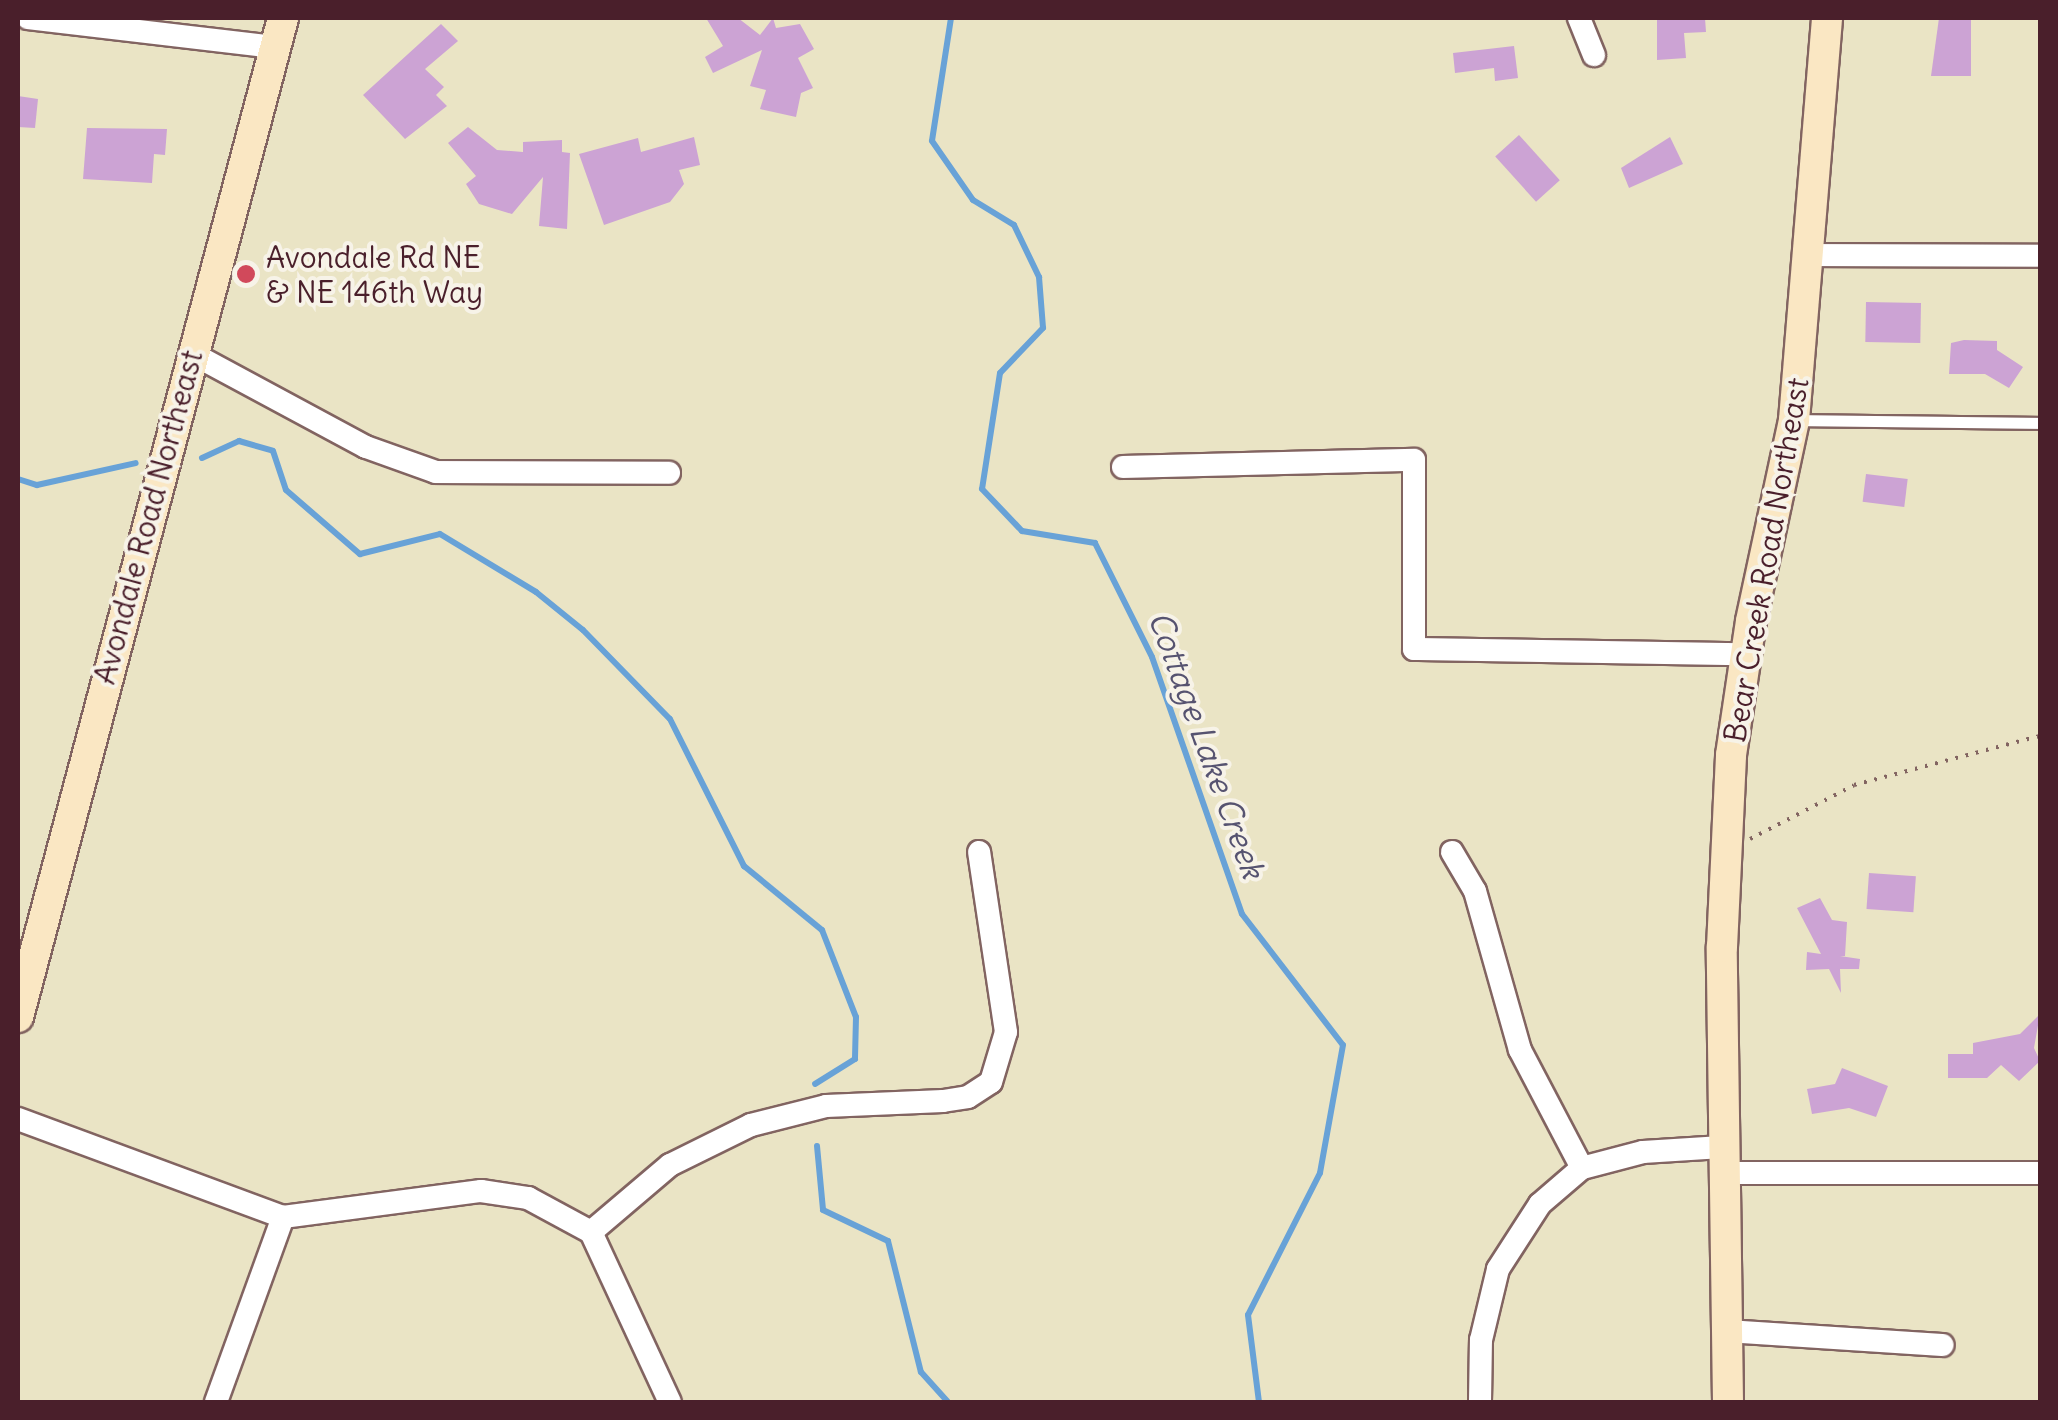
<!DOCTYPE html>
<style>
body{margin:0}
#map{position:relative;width:2058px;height:1420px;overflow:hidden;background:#eae4c5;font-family:Delius,sans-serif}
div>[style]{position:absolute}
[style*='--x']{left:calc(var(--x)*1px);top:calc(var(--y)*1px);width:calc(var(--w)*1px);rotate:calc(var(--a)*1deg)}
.stream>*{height:6px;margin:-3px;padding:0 3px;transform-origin:3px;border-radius:3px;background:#68a2d7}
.building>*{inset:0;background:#cca3d4;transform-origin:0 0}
.path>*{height:4px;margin-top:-2px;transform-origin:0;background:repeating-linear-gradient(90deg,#826461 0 2.5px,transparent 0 10.5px)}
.roads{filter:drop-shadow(2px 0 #826461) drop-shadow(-2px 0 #826461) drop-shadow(0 2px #826461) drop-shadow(0 -2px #826461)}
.lane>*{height:11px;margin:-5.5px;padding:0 5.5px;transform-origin:5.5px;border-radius:5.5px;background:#fff}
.street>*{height:22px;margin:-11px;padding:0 11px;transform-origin:11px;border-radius:11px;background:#fff}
.secondary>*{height:30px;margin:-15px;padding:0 15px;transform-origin:15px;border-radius:15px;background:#fae7c3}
.dots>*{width:28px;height:28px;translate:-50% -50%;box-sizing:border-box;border:5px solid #f7f3e8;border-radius:50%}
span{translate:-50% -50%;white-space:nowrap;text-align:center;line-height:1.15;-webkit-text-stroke:8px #f7f3e8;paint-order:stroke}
.poi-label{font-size:30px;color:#4a1f2b}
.left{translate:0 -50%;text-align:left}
.street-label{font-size:30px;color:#4a1f2b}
.water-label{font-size:32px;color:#565370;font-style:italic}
.frame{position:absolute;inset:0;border:20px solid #4a1f2b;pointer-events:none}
</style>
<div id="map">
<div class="stream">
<i style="--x:951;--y:18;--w:124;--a:98.8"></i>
<i style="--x:932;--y:141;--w:72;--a:55.2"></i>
<i style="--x:973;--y:200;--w:48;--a:31.4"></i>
<i style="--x:1014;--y:225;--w:58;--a:64.3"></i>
<i style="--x:1039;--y:277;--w:51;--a:85.5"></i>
<i style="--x:1043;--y:328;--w:62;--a:133.7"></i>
<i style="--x:1000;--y:373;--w:117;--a:98.8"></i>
<i style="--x:982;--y:489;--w:58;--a:46.4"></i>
<i style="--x:1022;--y:531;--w:74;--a:9.3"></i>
<i style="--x:1095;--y:543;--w:127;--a:63.4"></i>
<i style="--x:1152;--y:657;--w:272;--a:70.7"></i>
<i style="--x:1242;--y:914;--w:165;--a:52.4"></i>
<i style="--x:1343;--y:1045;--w:130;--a:100.2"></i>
<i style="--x:1320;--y:1173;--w:159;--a:116.9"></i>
<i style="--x:1248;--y:1315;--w:88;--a:82.8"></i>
<i style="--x:202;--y:458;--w:41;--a:-24.7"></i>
<i style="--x:239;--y:441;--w:35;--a:16"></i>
<i style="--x:273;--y:451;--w:41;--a:71.6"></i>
<i style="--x:286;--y:490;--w:98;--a:40.9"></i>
<i style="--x:360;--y:554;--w:82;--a:-14"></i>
<i style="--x:440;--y:534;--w:112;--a:31.1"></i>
<i style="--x:536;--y:592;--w:60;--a:39"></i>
<i style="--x:583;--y:630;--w:124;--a:45.7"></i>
<i style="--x:670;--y:719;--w:165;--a:63.3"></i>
<i style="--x:744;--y:866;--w:101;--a:39.4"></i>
<i style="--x:822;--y:930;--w:93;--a:68.7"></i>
<i style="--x:856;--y:1017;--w:42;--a:91.4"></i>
<i style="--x:855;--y:1059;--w:47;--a:148"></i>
<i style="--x:18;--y:479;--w:20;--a:18"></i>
<i style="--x:37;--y:485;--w:101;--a:-12.5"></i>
<i style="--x:817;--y:1146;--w:64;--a:84.6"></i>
<i style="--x:823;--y:1210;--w:72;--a:25.5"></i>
<i style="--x:888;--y:1241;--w:135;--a:75.9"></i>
<i style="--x:921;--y:1372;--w:40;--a:48"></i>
</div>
<div class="building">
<i style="clip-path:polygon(706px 18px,738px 18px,760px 35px,773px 18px,776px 28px,800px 24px,814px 49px,798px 58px,813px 88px,801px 93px,796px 117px,760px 109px,766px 90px,750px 86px,762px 50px,713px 73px,705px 57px,723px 46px)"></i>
<i style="clip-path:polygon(1657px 18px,1705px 18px,1706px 32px,1684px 33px,1686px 58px,1657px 60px)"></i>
<i style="clip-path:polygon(1939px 18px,1971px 18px,1971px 76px,1931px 76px)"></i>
<i style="clip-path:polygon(441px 24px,458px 41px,425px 69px,444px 87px,436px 95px,447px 106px,405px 139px,363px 95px)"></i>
<i style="clip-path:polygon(1514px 46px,1518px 78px,1495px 81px,1494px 68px,1455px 73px,1453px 53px)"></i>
<i style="clip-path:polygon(18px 96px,38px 99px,35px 128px,18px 127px)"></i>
<i style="clip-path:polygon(468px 127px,497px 150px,523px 152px,523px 142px,562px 140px,562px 152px,570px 153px,567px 229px,539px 226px,543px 177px,512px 214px,479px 204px,466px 184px,476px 176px,448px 143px)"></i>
<i style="clip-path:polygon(87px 128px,167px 129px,165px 155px,154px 154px,152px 183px,83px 179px)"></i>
<i style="left:1519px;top:135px;width:61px;height:32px;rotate:48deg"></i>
<i style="clip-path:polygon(694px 137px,700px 165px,679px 170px,684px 184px,670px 202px,604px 225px,579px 154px,638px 138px,641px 152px)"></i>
<i style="clip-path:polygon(1670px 137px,1683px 164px,1629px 188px,1621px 168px)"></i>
<i style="left:1866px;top:302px;width:55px;height:40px;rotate:1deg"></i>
<i style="clip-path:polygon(1964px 340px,1997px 341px,1997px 350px,2023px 367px,2009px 388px,1985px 374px,1949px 374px,1951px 343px)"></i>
<i style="left:1866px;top:474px;width:42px;height:28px;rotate:7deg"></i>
<i style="left:1869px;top:873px;width:47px;height:36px;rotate:4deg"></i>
<i style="clip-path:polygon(1820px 898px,1832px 920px,1847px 922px,1845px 956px,1840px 956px,1860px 959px,1859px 969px,1840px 969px,1841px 993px,1829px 969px,1806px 970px,1807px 952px,1821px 954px,1797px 908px)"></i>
<i style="clip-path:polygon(2040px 1014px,2034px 1048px,2040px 1061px,2019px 1081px,2001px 1065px,1987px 1078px,1948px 1078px,1948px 1054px,1973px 1054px,1973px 1043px,2020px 1034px)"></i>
<i style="clip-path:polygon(1842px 1068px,1888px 1086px,1876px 1117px,1849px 1108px,1812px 1114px,1807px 1089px,1835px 1084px)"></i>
</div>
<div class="path">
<i style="--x:1750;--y:839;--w:117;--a:-27.4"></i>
<i style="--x:1854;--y:785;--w:192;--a:-14.8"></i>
</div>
<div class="roads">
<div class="lane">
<i style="--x:1795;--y:420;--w:245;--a:0.7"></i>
</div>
<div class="street">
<i style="--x:28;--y:18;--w:250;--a:6.7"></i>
<i style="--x:1579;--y:18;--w:40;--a:68"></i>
<i style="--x:1808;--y:255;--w:232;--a:0.2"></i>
<i style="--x:193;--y:354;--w:196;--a:28.3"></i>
<i style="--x:366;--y:447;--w:74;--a:19.7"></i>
<i style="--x:436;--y:472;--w:233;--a:0.2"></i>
<i style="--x:1123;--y:467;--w:291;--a:-1.4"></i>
<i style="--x:1414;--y:460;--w:189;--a:90"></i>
<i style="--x:1414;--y:649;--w:332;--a:0.9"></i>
<i style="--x:1452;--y:852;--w:45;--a:59.5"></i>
<i style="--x:1475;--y:891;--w:165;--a:74.2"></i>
<i style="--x:1520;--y:1050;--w:133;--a:62.3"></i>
<i style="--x:18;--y:1119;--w:283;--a:20.3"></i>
<i style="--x:283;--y:1217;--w:200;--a:-7.5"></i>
<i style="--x:481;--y:1191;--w:48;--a:8.5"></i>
<i style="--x:528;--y:1198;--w:72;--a:28.4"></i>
<i style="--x:591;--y:1232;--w:104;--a:-40.3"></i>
<i style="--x:670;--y:1165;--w:90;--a:-26.3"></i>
<i style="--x:751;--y:1125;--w:77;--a:-14.2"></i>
<i style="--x:826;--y:1106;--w:117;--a:-2.4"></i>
<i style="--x:943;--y:1101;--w:25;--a:-9"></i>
<i style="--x:968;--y:1097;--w:27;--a:-33"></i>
<i style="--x:991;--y:1082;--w:52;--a:-73.3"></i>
<i style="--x:1006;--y:1032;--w:182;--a:-98.5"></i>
<i style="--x:1722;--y:1173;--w:318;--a:0"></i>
<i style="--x:591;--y:1232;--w:187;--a:65.1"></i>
<i style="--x:1726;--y:1331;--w:217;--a:3.7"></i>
<i style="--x:216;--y:1402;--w:197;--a:-70.1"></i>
<i style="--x:1480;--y:1402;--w:62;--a:-89.1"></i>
<i style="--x:1481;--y:1340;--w:73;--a:-76.5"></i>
<i style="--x:1498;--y:1269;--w:77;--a:-57.1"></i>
<i style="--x:1540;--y:1204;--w:55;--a:-40.6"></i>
<i style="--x:1582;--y:1168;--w:63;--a:-14.7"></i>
<i style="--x:1643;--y:1152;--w:79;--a:-3.6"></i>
</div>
<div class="secondary">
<i style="--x:18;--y:1017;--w:1034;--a:-75.14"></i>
<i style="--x:1728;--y:1402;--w:455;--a:-90.8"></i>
<i style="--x:1722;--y:947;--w:192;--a:-87.3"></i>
<i style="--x:1731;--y:755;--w:135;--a:-81.5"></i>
<i style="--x:1751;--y:621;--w:206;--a:-77.9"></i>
<i style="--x:1794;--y:420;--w:403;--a:-85.3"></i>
</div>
</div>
<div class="dots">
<i style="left:246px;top:274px;background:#d1495b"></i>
</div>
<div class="poi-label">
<span class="left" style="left:266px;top:274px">Avondale Rd NE<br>&amp; NE 146th Way</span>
</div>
<div class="street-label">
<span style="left:148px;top:517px;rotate:-75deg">Avondale Road Northeast</span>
<span style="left:1766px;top:560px;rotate:-80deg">Bear Creek Road Northeast</span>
</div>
<div class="water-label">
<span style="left:1206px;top:745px;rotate:70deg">Cottage Lake Creek</span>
</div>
<div class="frame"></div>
</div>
